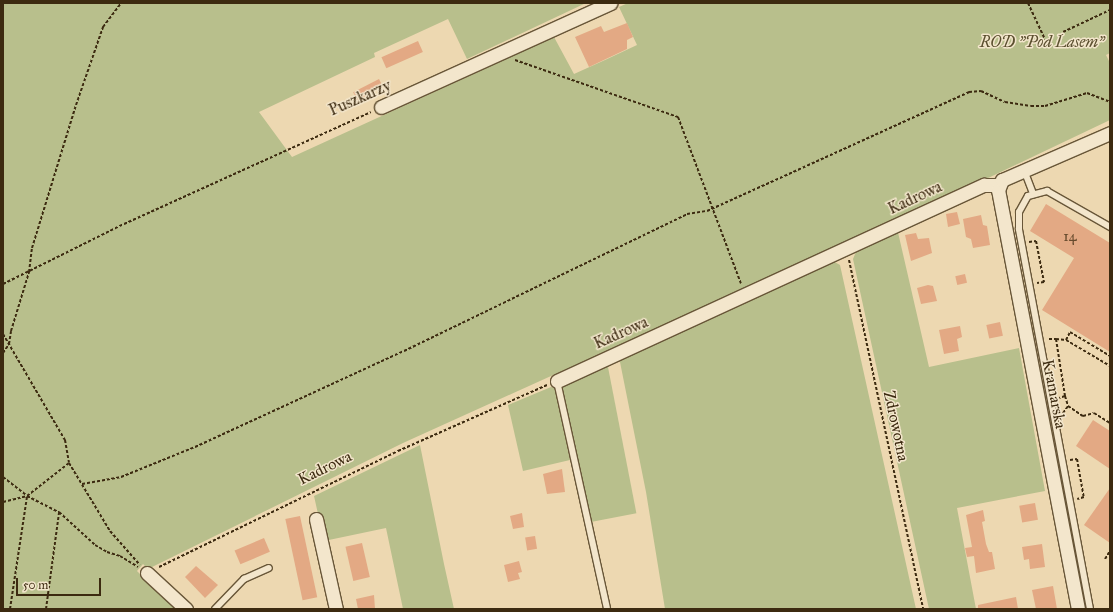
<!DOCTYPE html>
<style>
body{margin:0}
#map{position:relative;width:1113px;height:612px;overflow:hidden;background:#edd8b1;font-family:"IM FELL Great Primer",serif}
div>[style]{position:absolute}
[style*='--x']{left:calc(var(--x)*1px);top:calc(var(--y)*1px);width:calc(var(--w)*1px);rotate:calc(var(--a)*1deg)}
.green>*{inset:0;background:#b8bf8c;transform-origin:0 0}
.building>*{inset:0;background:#e3a984;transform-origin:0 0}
.path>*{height:2px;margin-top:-1px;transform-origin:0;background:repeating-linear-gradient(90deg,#3c2a10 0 3px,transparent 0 5px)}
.roads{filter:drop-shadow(1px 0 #685638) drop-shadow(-1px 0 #685638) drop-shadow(0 1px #685638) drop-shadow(0 -1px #685638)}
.service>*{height:6px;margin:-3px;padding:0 3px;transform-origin:3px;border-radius:3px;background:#f3e6cc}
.minor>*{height:13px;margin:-6.5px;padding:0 6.5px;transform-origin:6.5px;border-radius:6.5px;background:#f3e6cc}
span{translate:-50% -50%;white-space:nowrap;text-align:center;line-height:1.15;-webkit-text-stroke:3px #f3e6cc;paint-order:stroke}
.number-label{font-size:14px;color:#664a2d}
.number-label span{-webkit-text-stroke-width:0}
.park-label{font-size:16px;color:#5b4f2f;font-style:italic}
.street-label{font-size:16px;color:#3c2a10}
.frame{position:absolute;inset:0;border:4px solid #3c2a10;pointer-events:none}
.scale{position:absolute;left:16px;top:578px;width:85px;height:18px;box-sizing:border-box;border:2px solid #3c2a10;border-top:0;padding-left:5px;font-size:12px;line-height:14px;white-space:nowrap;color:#3c2a10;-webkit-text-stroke:3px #f3e6cc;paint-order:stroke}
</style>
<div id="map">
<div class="green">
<i style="clip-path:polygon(3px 3px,586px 3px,467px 59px,448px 19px,374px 53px,375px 57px,259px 112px,292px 157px,554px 37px,574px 74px,605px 60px,637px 45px,619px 7px,628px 3px,1110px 3px,1110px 53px,1106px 55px,1110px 63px,1110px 120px,986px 179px,403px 443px,148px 569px,143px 564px,137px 571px,175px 609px,3px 609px)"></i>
<i style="clip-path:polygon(897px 228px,929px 367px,1019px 348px,1045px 491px,957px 508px,976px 609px,929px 609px,853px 259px,858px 247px)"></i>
<i style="clip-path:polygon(831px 260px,840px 265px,916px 609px,665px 609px,646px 492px,619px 357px)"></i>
<i style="left:607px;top:362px;width:154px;height:49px;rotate:79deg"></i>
<i style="clip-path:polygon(551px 387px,555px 388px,570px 460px,523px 471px,508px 405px)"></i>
<i style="clip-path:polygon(420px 445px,444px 564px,454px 609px,403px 609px,386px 528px,324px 541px,314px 496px)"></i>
</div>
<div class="building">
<i style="clip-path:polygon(627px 23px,633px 37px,627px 40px,627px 49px,589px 67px,575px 37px,601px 26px,604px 32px)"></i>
<i style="left:418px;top:41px;width:12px;height:40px;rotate:66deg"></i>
<i style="left:379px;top:79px;width:9px;height:29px;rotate:63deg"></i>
<i style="clip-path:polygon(1046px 204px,1110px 243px,1110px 352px,1042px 310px,1074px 258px,1030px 231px)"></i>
<i style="clip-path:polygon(957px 212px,960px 224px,948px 227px,946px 214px)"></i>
<i style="clip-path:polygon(981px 215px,983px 225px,987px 226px,990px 245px,973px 248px,971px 239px,966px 237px,963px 219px)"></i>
<i style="clip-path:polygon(916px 233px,918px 239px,929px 238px,932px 253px,911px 261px,905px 235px)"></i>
<i style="left:965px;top:274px;width:9px;height:10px;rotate:77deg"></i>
<i style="clip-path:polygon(928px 285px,933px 286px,937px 301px,921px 304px,917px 288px)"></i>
<i style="left:1000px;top:322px;width:14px;height:14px;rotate:78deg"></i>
<i style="clip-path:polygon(960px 326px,962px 337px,957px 339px,959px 351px,944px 354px,939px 330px)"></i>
<i style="clip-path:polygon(1093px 420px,1110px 431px,1110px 469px,1076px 446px)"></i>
<i style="clip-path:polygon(562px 469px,565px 492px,547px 494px,543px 474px)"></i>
<i style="clip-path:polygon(1110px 488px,1110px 543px,1084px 525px)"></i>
<i style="left:1035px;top:503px;width:17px;height:16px;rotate:80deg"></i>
<i style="clip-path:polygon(983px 510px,985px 521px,982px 522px,986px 544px,989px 552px,992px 552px,995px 569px,976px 573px,974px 556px,967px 557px,965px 548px,972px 547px,966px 515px)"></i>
<i style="clip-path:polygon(522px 513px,524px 527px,513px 529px,510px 516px)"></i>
<i style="left:300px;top:516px;width:83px;height:15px;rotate:78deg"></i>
<i style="left:535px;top:536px;width:13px;height:10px;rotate:81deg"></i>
<i style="left:264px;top:538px;width:15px;height:32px;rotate:67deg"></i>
<i style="left:362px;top:543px;width:35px;height:17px;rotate:77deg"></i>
<i style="clip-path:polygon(1042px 544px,1045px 567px,1030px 569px,1029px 559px,1024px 560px,1022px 547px)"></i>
<i style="clip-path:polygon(519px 561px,522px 572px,518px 573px,520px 579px,508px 582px,504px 565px)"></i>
<i style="clip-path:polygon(196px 566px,218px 585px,205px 598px,185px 577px)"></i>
<i style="clip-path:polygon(1053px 586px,1057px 609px,1036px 609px,1032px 590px)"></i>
<i style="clip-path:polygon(374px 595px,375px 609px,358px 609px,356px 599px)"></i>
<i style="clip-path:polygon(1016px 597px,1018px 609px,978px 609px,978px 605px)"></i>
</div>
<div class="path">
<i style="--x:1028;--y:3;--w:40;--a:65"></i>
<i style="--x:1063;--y:32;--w:52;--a:-25.1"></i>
<i style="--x:515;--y:60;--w:173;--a:19.3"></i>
<i style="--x:678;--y:117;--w:178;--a:69.3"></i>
<i style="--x:1029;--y:242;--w:7;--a:-8"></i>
<i style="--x:1036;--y:241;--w:42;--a:79"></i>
<i style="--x:1044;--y:282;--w:7;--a:172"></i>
<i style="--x:849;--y:260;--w:357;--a:78"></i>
<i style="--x:3;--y:284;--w:135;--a:-26.4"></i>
<i style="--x:124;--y:224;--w:271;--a:-24.4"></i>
<i style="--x:3;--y:334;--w:123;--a:59.7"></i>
<i style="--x:65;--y:440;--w:23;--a:80"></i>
<i style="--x:69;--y:463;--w:79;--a:58.9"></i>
<i style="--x:110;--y:531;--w:45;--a:48.6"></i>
<i style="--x:1049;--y:339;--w:7;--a:0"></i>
<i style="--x:1056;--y:339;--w:58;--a:81"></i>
<i style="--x:1065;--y:396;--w:6;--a:162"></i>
<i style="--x:1056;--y:339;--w:10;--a:6"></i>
<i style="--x:1066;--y:340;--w:51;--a:30.6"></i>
<i style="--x:1066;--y:340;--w:9;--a:-63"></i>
<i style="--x:1070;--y:332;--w:47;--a:31"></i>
<i style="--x:3;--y:353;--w:11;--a:-56"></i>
<i style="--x:9;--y:344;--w:13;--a:-81"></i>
<i style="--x:11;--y:331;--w:62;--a:-73"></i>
<i style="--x:29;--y:272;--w:24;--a:-83"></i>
<i style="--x:32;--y:248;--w:150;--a:-72.9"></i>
<i style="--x:76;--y:105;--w:83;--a:-70.9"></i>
<i style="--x:103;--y:27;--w:30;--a:-53"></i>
<i style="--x:1065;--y:396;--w:10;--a:73"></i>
<i style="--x:1068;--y:406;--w:18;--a:34"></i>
<i style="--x:1083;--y:416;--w:11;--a:-15"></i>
<i style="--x:1094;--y:413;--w:19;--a:32"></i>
<i style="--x:1063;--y:413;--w:9;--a:-54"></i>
<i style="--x:1070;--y:460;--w:7;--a:-8"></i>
<i style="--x:1077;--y:459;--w:39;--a:80"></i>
<i style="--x:1084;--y:497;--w:7;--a:164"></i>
<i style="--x:3;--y:477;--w:31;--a:38"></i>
<i style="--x:27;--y:496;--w:36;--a:27"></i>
<i style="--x:59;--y:512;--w:49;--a:42.5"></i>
<i style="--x:95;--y:545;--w:14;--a:30"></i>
<i style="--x:107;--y:552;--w:14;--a:17"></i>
<i style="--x:120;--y:556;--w:21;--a:31"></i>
<i style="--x:82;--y:484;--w:40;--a:-10"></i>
<i style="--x:121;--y:477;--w:80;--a:-22.1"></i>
<i style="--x:195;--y:447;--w:230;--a:-24.7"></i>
<i style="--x:404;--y:351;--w:314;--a:-25.8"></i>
<i style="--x:687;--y:214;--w:20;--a:-9"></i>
<i style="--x:707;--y:211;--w:288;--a:-24.4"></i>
<i style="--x:969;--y:92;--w:12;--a:-5"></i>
<i style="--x:981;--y:91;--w:26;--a:25"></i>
<i style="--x:1005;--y:102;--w:26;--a:9"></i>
<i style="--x:1031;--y:106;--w:14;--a:0"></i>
<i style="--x:1045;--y:106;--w:44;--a:-17.2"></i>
<i style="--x:1087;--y:93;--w:25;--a:21"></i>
<i style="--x:3;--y:502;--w:25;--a:-14"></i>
<i style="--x:27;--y:496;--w:53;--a:-38.2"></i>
<i style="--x:1105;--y:559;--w:9;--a:-58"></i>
<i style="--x:159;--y:567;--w:266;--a:-25.9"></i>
<i style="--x:398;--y:451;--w:163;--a:-23.9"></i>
<i style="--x:10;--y:609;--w:114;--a:-81.4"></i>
<i style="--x:46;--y:609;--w:97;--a:-82.3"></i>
</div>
<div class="roads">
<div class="service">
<i style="--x:1024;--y:170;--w:26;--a:69"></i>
<i style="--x:557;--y:381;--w:232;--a:77.6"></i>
<i style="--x:215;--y:609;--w:42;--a:-46"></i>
<i style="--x:244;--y:579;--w:27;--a:-24"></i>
<i style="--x:1090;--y:609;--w:387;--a:-100.6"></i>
<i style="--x:1019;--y:229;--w:17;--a:-90"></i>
<i style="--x:1019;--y:212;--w:18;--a:-61"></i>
<i style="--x:1028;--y:196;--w:20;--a:-15"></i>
<i style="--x:1047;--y:191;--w:73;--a:29.7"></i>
</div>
<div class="minor">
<i style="--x:381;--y:107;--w:252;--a:-24.4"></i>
<i style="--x:557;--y:381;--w:470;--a:-24.7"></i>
<i style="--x:984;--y:185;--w:14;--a:0"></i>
<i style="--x:316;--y:519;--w:92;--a:77.5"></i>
<i style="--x:147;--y:573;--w:53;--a:42.7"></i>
<i style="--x:1078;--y:609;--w:427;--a:-100.8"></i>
<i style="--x:998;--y:190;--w:11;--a:-68"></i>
<i style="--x:1002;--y:180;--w:118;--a:-23.5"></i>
</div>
</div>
<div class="number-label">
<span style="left:1070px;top:237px">14</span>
</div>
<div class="park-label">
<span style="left:1042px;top:42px">ROD "Pod Lasem"</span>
</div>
<div class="street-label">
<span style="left:360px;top:98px;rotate:-24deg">Puszkarzy</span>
<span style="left:915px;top:198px;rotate:-25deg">Kadrowa</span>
<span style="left:621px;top:333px;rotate:-24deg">Kadrowa</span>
<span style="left:1054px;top:394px;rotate:79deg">Kramarska</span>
<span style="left:896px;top:426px;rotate:78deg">Zdrowotna</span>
<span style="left:325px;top:468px;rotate:-26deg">Kadrowa</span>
</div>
<div class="frame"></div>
<div class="scale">50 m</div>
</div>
